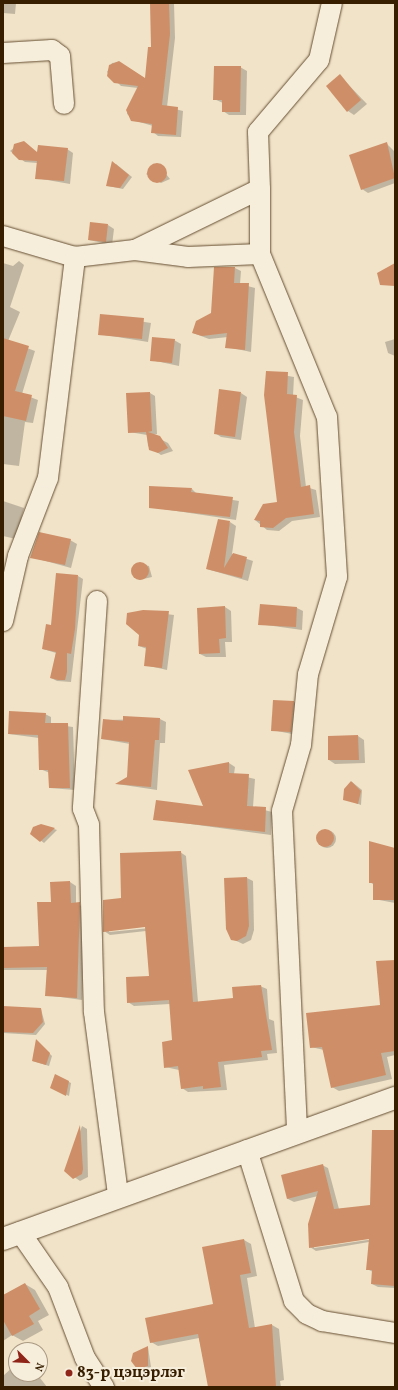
<!DOCTYPE html>
<meta charset="utf-8">
<style>
body{margin:0}
#map{position:relative;width:398px;height:1390px;overflow:hidden;background:#f1e3c8;font-family:Vollkorn,serif}
div>[style]{position:absolute}
.shadow>*{inset:0;background:#0003}
.round{border-radius:50%}
.building>*{inset:0;background:#ce8f68}
.roads{filter:drop-shadow(0 0 1px #664f32) drop-shadow(0 0 1px #664f32)}
.minor>*{height:20px;margin:-10px;padding:0 10px;transform-origin:10px;border-radius:10px;background:#f6eddb}
.secondary>*{height:22px;margin:-11px;padding:0 11px;transform-origin:11px;border-radius:11px;background:#f6eddb}
.dots>*{width:11px;height:11px;translate:-50% -50%;box-sizing:border-box;border:2px solid #f6eddb;border-radius:50%}
span{translate:-50% -50%;white-space:nowrap;text-align:center;line-height:1.15;-webkit-text-stroke:4px #f6eddb;paint-order:stroke}
.poi-label{font-size:16px;color:#371e00;font-weight:700}
.left{translate:0 -50%;text-align:left}
.frame{position:absolute;inset:0;border:4px solid #371e00;pointer-events:none}
.north{position:absolute;left:8px;top:1342px;width:40px;height:40px;box-sizing:border-box;background:#f6eddb;border:1px solid #aa9a83;border-radius:50%;rotate:114deg;font-size:11px;font-weight:700;line-height:16px;text-align:center;color:#371e00}
.north::after{content:'';display:block;margin:auto;width:14px;height:18px;background:#8f2418;clip-path:polygon(50% 0,100% 100%,50% 72%,0 100%)}
</style>
<div id="map">
<div class="shadow">
<div style="clip-path:polygon(3px 3px,16px 3px,15px 14px,3px 13px)"></div>
<div style="clip-path:polygon(151px 3px,174px 3px,175px 38px,167px 107px,183px 111px,181px 137px,158px 136px,153px 132px,153px 126px,136px 121px,127px 114px,128px 107px,138px 88px,121px 86px,107px 72px,112px 63px,119px 62px,146px 79px,152px 48px)"></div>
<div style="clip-path:polygon(240px 67px,247px 71px,246px 115px,229px 115px,223px 111px,223px 103px,214px 99px)"></div>
<div style="clip-path:polygon(340px 76px,367px 104px,354px 115px,348px 111px)"></div>
<div style="clip-path:polygon(20px 143px,38px 154px,67px 149px,73px 153px,70px 184px,36px 178px,37px 163px,25px 162px,10px 151px)"></div>
<div style="clip-path:polygon(387px 144px,395px 152px,395px 183px,368px 193px,362px 189px)"></div>
<div style="clip-path:polygon(116px 164px,132px 177px,123px 189px,108px 186px)"></div>
<div style="clip-path:polygon(158px 164px,170px 179px,161px 183px,146px 174px)"></div>
<div style="clip-path:polygon(108px 225px,114px 229px,112px 245px,89px 240px)"></div>
<div style="clip-path:polygon(19px 261px,24px 265px,10px 307px,20px 312px,8px 341px,35px 351px,22px 394px,38px 400px,33px 423px,25px 422px,19px 466px,3px 464px,3px 263px,13px 266px)"></div>
<div style="clip-path:polygon(235px 268px,241px 271px,240px 284px,255px 288px,251px 352px,227px 347px,228px 337px,209px 339px,193px 333px,212px 314px)"></div>
<div style="clip-path:polygon(101px 315px,151px 323px,148px 342px,99px 334px)"></div>
<div style="clip-path:polygon(395px 339px,395px 356px,388px 353px,385px 342px)"></div>
<div style="clip-path:polygon(174px 340px,181px 344px,179px 366px,151px 360px)"></div>
<div style="clip-path:polygon(266px 372px,294px 377px,293px 396px,303px 400px,300px 436px,306px 487px,316px 490px,320px 517px,292px 521px,279px 531px,267px 530px,255px 520px,278px 503px)"></div>
<div style="clip-path:polygon(150px 393px,155px 396px,157px 434px,152px 435px,168px 443px,173px 451px,161px 455px,148px 446px,147px 435px,129px 432px)"></div>
<div style="clip-path:polygon(241px 393px,247px 397px,241px 440px,221px 437px,215px 433px)"></div>
<div style="clip-path:polygon(192px 489px,197px 494px,239px 501px,236px 520px,150px 507px)"></div>
<div style="clip-path:polygon(3px 501px,24px 508px,16px 539px,3px 536px)"></div>
<div style="clip-path:polygon(230px 522px,236px 526px,232px 554px,253px 561px,248px 581px,207px 569px)"></div>
<div style="clip-path:polygon(70px 540px,77px 544px,71px 568px,31px 557px)"></div>
<div style="clip-path:polygon(136px 563px,149px 566px,152px 577px,139px 580px,132px 568px)"></div>
<div style="clip-path:polygon(78px 576px,83px 579px,71px 682px,57px 681px,51px 678px,56px 653px,43px 649px)"></div>
<div style="clip-path:polygon(225px 607px,231px 611px,232px 642px,225px 642px,226px 657px,206px 657px,200px 654px)"></div>
<div style="clip-path:polygon(297px 608px,303px 611px,302px 630px,259px 624px)"></div>
<div style="clip-path:polygon(143px 611px,174px 615px,167px 670px,145px 665px,147px 649px,139px 646px)"></div>
<div style="clip-path:polygon(294px 702px,300px 705px,297px 735px,272px 730px)"></div>
<div style="clip-path:polygon(45px 714px,51px 717px,51px 724px,73px 727px,75px 790px,50px 788px,50px 773px,40px 769px,39px 738px,9px 734px)"></div>
<div style="clip-path:polygon(160px 719px,166px 722px,165px 743px,160px 743px,157px 790px,117px 784px,128px 778px,130px 744px,102px 739px,104px 720px)"></div>
<div style="clip-path:polygon(358px 736px,364px 740px,365px 763px,335px 764px,329px 760px)"></div>
<div style="clip-path:polygon(229px 763px,235px 767px,234px 774px,255px 779px,253px 807px,272px 812px,271px 835px,154px 819px,204px 807px)"></div>
<div style="clip-path:polygon(352px 782px,362px 790px,361px 805px,345px 799px)"></div>
<div style="clip-path:polygon(38px 825px,54px 829px,57px 830px,44px 843px,32px 834px)"></div>
<div class="round" style="left:318px;top:830px;width:18px;height:18px"></div>
<div style="clip-path:polygon(370px 842px,395px 849px,395px 903px,374px 899px,374px 885px,370px 882px)"></div>
<div style="clip-path:polygon(evenodd,180px 852px,186px 856px,198px 1002px,234px 999px,260px 986px,267px 989px,269px 1019px,274px 1021px,277px 1053px,267px 1054px,268px 1060px,224px 1065px,227px 1090px,188px 1092px,182px 1088px,179px 1070px,165px 1067px,173px 1041px,170px 1004px,134px 1006px,128px 1002px,150px 977px,146px 931px,110px 935px,104px 931px,122px 899px,180px 852px,150px 926px,150px 928px,109px 932px,109px 930px,150px 926px)"></div>
<div style="clip-path:polygon(247px 878px,253px 881px,254px 930px,251px 940px,243px 944px,232px 939px)"></div>
<div style="clip-path:polygon(70px 882px,76px 886px,76px 904px,85px 907px,82px 1000px,46px 995px,47px 970px,3px 970px,3px 948px,40px 947px,52px 903px)"></div>
<div style="clip-path:polygon(395px 961px,395px 1055px,387px 1057px,392px 1079px,339px 1091px,332px 1087px,324px 1050px,311px 1047px,381px 1006px)"></div>
<div style="clip-path:polygon(3px 1007px,41px 1009px,45px 1024px,36px 1035px,3px 1033px)"></div>
<div style="clip-path:polygon(37px 1041px,52px 1056px,49px 1066px,33px 1061px)"></div>
<div style="clip-path:polygon(55px 1075px,71px 1083px,69px 1096px,51px 1087px)"></div>
<div style="clip-path:polygon(82px 1126px,87px 1129px,88px 1177px,80px 1181px,66px 1171px)"></div>
<div style="clip-path:polygon(evenodd,395px 1131px,395px 1288px,378px 1287px,372px 1284px,373px 1272px,367px 1269px,369px 1242px,316px 1251px,310px 1247px,318px 1196px,294px 1202px,288px 1199px,282px 1176px,322px 1165px,328px 1168px,339px 1209px,371px 1206px,395px 1131px,373px 1237px,374px 1239px,314px 1248px,314px 1246px,373px 1237px)"></div>
<div style="clip-path:polygon(244px 1240px,251px 1244px,257px 1276px,247px 1278px,255px 1328px,272px 1325px,279px 1329px,284px 1380px,280px 1381px,281px 1387px,209px 1387px,199px 1338px,158px 1346px,151px 1342px,214px 1305px,203px 1248px)"></div>
<div style="clip-path:polygon(25px 1284px,35px 1290px,49px 1315px,38px 1321px,43px 1330px,23px 1341px,12px 1335px,3px 1341px,3px 1296px)"></div>
<div style="clip-path:polygon(148px 1347px,151px 1367px,141px 1370px,134px 1354px)"></div>
<div style="clip-path:polygon(16px 1364px,16px 1374px,37px 1374px,47px 1387px,3px 1387px,3px 1376px)"></div>
</div>
<div class="building">
<div style="clip-path:polygon(150px 3px,169px 3px,170px 34px,162px 105px,178px 107px,176px 135px,151px 133px,152px 124px,131px 121px,126px 110px,138px 86px,114px 83px,107px 76px,109px 65px,119px 61px,145px 78px,148px 47px,151px 47px)"></div>
<div style="clip-path:polygon(214px 66px,241px 66px,240px 112px,222px 112px,222px 100px,213px 100px)"></div>
<div style="clip-path:polygon(340px 74px,361px 100px,347px 112px,326px 86px)"></div>
<div style="clip-path:polygon(24px 141px,37px 152px,38px 145px,68px 148px,64px 181px,35px 179px,37px 161px,19px 160px,12px 153px,14px 144px)"></div>
<div style="clip-path:polygon(387px 142px,395px 178px,361px 190px,349px 155px)"></div>
<div style="clip-path:polygon(112px 161px,129px 175px,120px 188px,106px 186px)"></div>
<div class="round" style="left:147px;top:163px;width:20px;height:20px"></div>
<div style="clip-path:polygon(90px 222px,108px 224px,106px 242px,88px 240px)"></div>
<div style="clip-path:polygon(395px 263px,395px 286px,380px 285px,377px 273px)"></div>
<div style="clip-path:polygon(214px 267px,235px 267px,234px 283px,249px 283px,245px 350px,225px 348px,227px 333px,202px 336px,192px 333px,196px 321px,211px 313px)"></div>
<div style="clip-path:polygon(100px 314px,144px 318px,142px 339px,98px 335px)"></div>
<div style="clip-path:polygon(152px 337px,175px 339px,172px 363px,150px 361px)"></div>
<div style="clip-path:polygon(3px 338px,29px 346px,15px 391px,32px 395px,26px 421px,3px 416px)"></div>
<div style="clip-path:polygon(266px 371px,288px 372px,287px 394px,297px 395px,294px 432px,301px 487px,310px 485px,314px 514px,286px 518px,273px 528px,260px 527px,260px 521px,254px 520px,263px 504px,277px 502px,264px 395px)"></div>
<div style="clip-path:polygon(219px 389px,241px 392px,235px 437px,214px 434px)"></div>
<div style="clip-path:polygon(150px 392px,152px 431px,148px 432px,160px 436px,168px 448px,158px 453px,149px 450px,146px 432px,128px 433px,126px 393px)"></div>
<div style="clip-path:polygon(149px 486px,192px 488px,191px 492px,233px 497px,230px 517px,149px 508px)"></div>
<div style="clip-path:polygon(218px 519px,230px 521px,224px 568px,233px 553px,247px 557px,242px 578px,206px 569px)"></div>
<div style="clip-path:polygon(39px 532px,71px 539px,65px 565px,30px 558px)"></div>
<div class="round" style="left:131px;top:562px;width:18px;height:18px"></div>
<div style="clip-path:polygon(56px 573px,78px 575px,75px 629px,71px 654px,67px 653px,67px 672px,65px 680px,58px 680px,50px 678px,56px 652px,42px 649px,46px 624px,51px 625px)"></div>
<div style="clip-path:polygon(260px 604px,297px 607px,296px 627px,258px 625px)"></div>
<div style="clip-path:polygon(225px 606px,226px 638px,219px 639px,220px 653px,199px 654px,197px 608px)"></div>
<div style="clip-path:polygon(143px 610px,169px 611px,162px 668px,144px 666px,146px 647px,138px 646px,139px 635px,126px 624px,127px 613px)"></div>
<div style="clip-path:polygon(273px 700px,294px 701px,291px 732px,271px 731px)"></div>
<div style="clip-path:polygon(9px 711px,46px 713px,45px 723px,68px 723px,70px 788px,49px 788px,48px 770px,39px 770px,38px 735px,8px 734px)"></div>
<div style="clip-path:polygon(123px 716px,160px 718px,159px 740px,155px 740px,151px 787px,115px 784px,127px 777px,129px 742px,101px 739px,103px 719px,123px 721px)"></div>
<div style="clip-path:polygon(358px 735px,359px 760px,328px 760px,328px 736px)"></div>
<div style="clip-path:polygon(229px 762px,229px 773px,249px 774px,247px 806px,266px 807px,265px 832px,153px 820px,156px 800px,203px 806px,188px 770px)"></div>
<div style="clip-path:polygon(351px 781px,361px 791px,358px 804px,343px 800px,344px 789px)"></div>
<div style="clip-path:polygon(41px 824px,55px 828px,40px 842px,30px 834px,33px 827px)"></div>
<div class="round" style="left:316px;top:829px;width:18px;height:18px"></div>
<div style="clip-path:polygon(369px 841px,395px 848px,394px 900px,373px 900px,373px 883px,369px 883px)"></div>
<div style="clip-path:polygon(181px 851px,193px 1002px,233px 998px,232px 987px,261px 985px,272px 1050px,261px 1051px,262px 1057px,218px 1062px,221px 1087px,203px 1089px,203px 1086px,181px 1089px,178px 1066px,164px 1068px,162px 1042px,172px 1040px,169px 1000px,127px 1003px,126px 977px,149px 976px,145px 927px,103px 932px,103px 900px,121px 898px,120px 853px)"></div>
<div style="clip-path:polygon(247px 877px,249px 926px,246px 936px,237px 941px,231px 940px,226px 929px,224px 878px)"></div>
<div style="clip-path:polygon(70px 881px,71px 903px,80px 902px,77px 998px,45px 996px,47px 967px,3px 968px,3px 947px,39px 946px,37px 902px,51px 902px,50px 882px)"></div>
<div style="clip-path:polygon(395px 960px,395px 1051px,381px 1053px,386px 1075px,331px 1088px,322px 1047px,310px 1048px,306px 1013px,380px 1005px,376px 961px)"></div>
<div style="clip-path:polygon(3px 1006px,41px 1008px,43px 1022px,33px 1033px,3px 1032px)"></div>
<div style="clip-path:polygon(36px 1039px,50px 1053px,46px 1065px,32px 1061px)"></div>
<div style="clip-path:polygon(55px 1074px,69px 1081px,66px 1096px,50px 1088px)"></div>
<div style="clip-path:polygon(80px 1125px,83px 1169px,82px 1174px,73px 1179px,64px 1171px)"></div>
<div style="clip-path:polygon(372px 1130px,395px 1130px,395px 1286px,371px 1284px,372px 1270px,366px 1270px,369px 1239px,309px 1248px,308px 1224px,318px 1191px,287px 1199px,281px 1175px,323px 1164px,334px 1209px,370px 1205px)"></div>
<div style="clip-path:polygon(244px 1239px,251px 1273px,240px 1275px,249px 1328px,272px 1324px,276px 1387px,208px 1387px,198px 1334px,150px 1343px,145px 1318px,213px 1304px,202px 1247px)"></div>
<div style="clip-path:polygon(25px 1283px,40px 1309px,29px 1316px,34px 1324px,12px 1336px,3px 1320px,3px 1295px)"></div>
<div style="clip-path:polygon(148px 1346px,148px 1366px,137px 1369px,131px 1361px,133px 1353px)"></div>
</div>
<div class="roads">
<div class="minor">
<div style="left:3px;top:53px;width:49px;rotate:-3.5deg"></div>
<div style="left:52px;top:50px;width:10px;rotate:37deg"></div>
<div style="left:60px;top:56px;width:48px;rotate:85.2deg"></div>
<div style="left:260px;top:189px;width:65px;rotate:90deg"></div>
<div style="left:260px;top:254px;width:176px;rotate:67.7deg"></div>
<div style="left:327px;top:417px;width:160px;rotate:86.4deg"></div>
<div style="left:337px;top:577px;width:101px;rotate:106.6deg"></div>
<div style="left:308px;top:674px;width:71px;rotate:95.6deg"></div>
<div style="left:301px;top:745px;width:69px;rotate:106.1deg"></div>
<div style="left:282px;top:811px;width:320px;rotate:87.3deg"></div>
<div style="left:3px;top:236px;width:75px;rotate:16.3deg"></div>
<div style="left:75px;top:257px;width:60px;rotate:-6.7deg"></div>
<div style="left:135px;top:250px;width:139px;rotate:-26deg"></div>
<div style="left:260px;top:189px;width:57px;rotate:-92deg"></div>
<div style="left:258px;top:132px;width:94px;rotate:-49.7deg"></div>
<div style="left:319px;top:60px;width:58px;rotate:-77.2deg"></div>
<div style="left:135px;top:250px;width:53px;rotate:7.5deg"></div>
<div style="left:188px;top:257px;width:72px;rotate:-2.4deg"></div>
<div style="left:97px;top:601px;width:208px;rotate:93.9deg"></div>
<div style="left:83px;top:809px;width:17px;rotate:69deg"></div>
<div style="left:89px;top:825px;width:187px;rotate:88.5deg"></div>
<div style="left:94px;top:1012px;width:185px;rotate:82.5deg"></div>
<div style="left:3px;top:621px;width:67px;rotate:-77deg"></div>
<div style="left:18px;top:556px;width:84px;rotate:-69deg"></div>
<div style="left:48px;top:478px;width:223px;rotate:-83deg"></div>
<div style="left:247px;top:1150px;width:158px;rotate:72.7deg"></div>
<div style="left:294px;top:1301px;width:18px;rotate:45deg"></div>
<div style="left:307px;top:1314px;width:17px;rotate:25deg"></div>
<div style="left:322px;top:1321px;width:74px;rotate:9.3deg"></div>
<div style="left:20px;top:1232px;width:67px;rotate:55.4deg"></div>
<div style="left:58px;top:1287px;width:76px;rotate:69.2deg"></div>
<div style="left:85px;top:1358px;width:35px;rotate:57deg"></div>
</div>
<div class="secondary">
<div style="left:3px;top:1239px;width:417px;rotate:-19.8deg"></div>
</div>
</div>
<div class="dots">
<div style="left:69px;top:1373px;background:#8f2418"></div>
</div>
<div class="poi-label">
<span class="left" style="left:77px;top:1373px">83-р цэцэрлэг</span>
</div>
<div class="frame"></div>
<div class="north">N</div>
</div>
